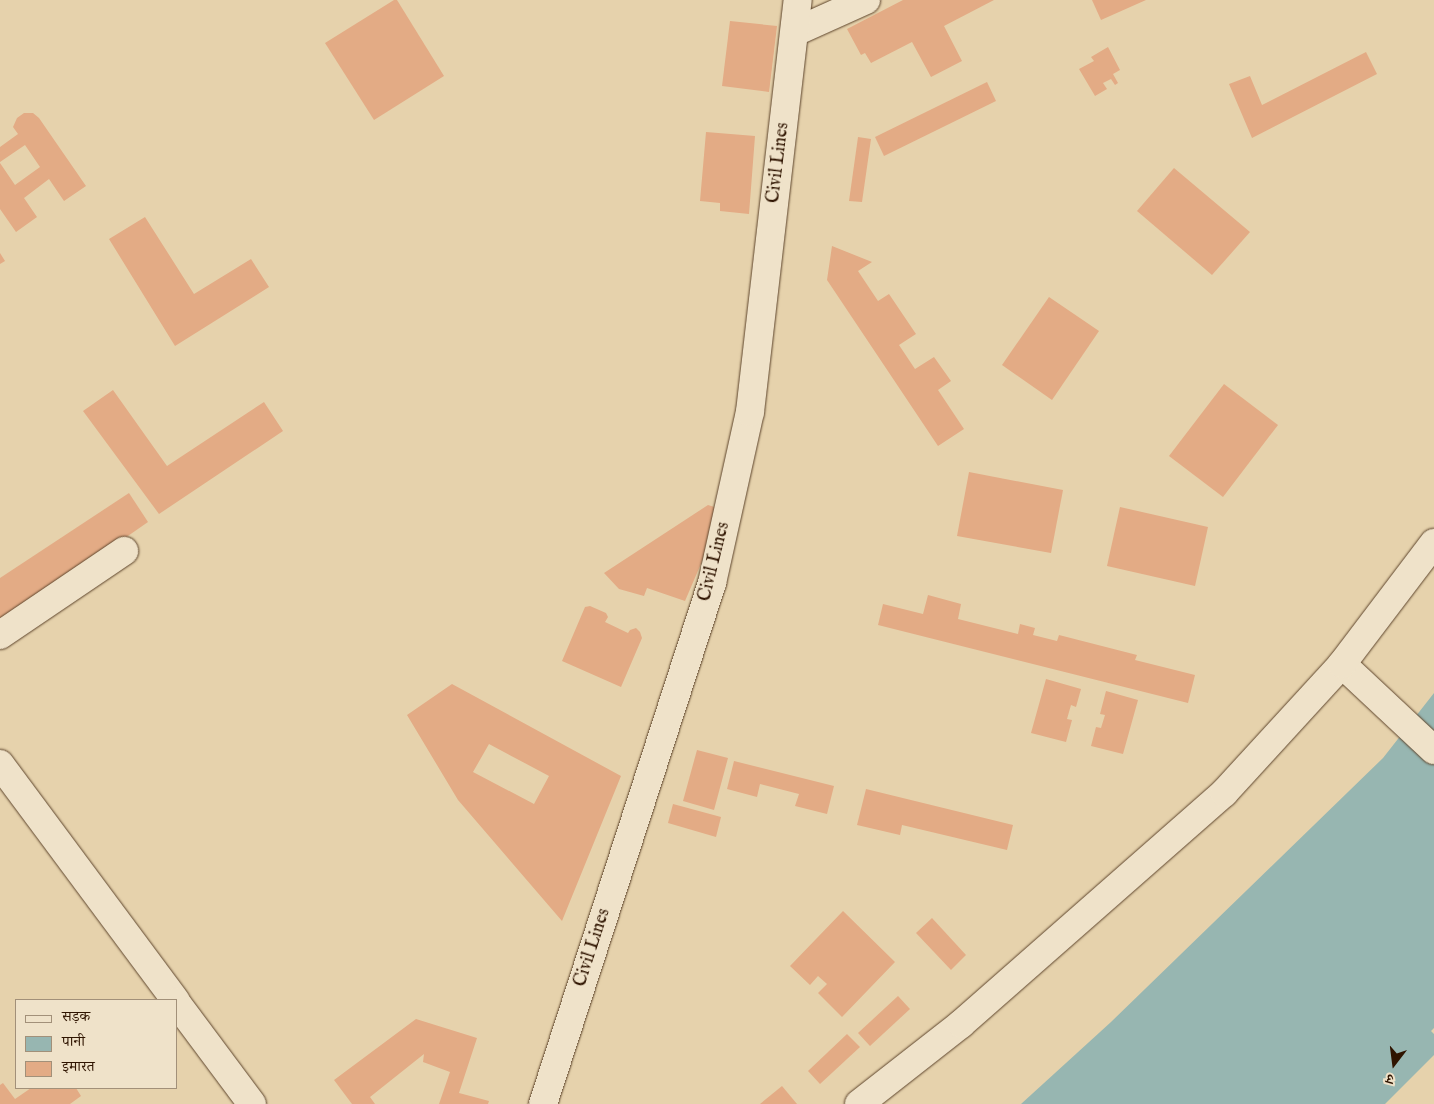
<!DOCTYPE html>
<meta charset="utf-8">
<style>
body{margin:0}
#map{position:relative;width:1434px;height:1104px;overflow:hidden;background:#e6d2ac;font-family:"IM FELL English","Noto Serif Devanagari",serif}
div>[style]{position:absolute}
.water>*{inset:0;background:#97b6b1}
.building>*{inset:0;background:#e3ab85}
.roads{filter:drop-shadow(0 0 1px #5d442b) drop-shadow(0 0 1px #5d442b)}
.minor>*{height:28px;margin:-14px;padding:0 14px;transform-origin:14px;border-radius:14px;background:#efe2c9}
span{translate:-50% -50%;white-space:nowrap;text-align:center;line-height:1.15;-webkit-text-stroke:4px #efe2c9;paint-order:stroke}
.street-label{font-size:18px;color:#2f1400}
.legend{position:absolute;left:15px;top:999px;width:162px;height:90px;box-sizing:border-box;background:#efe2c9;border:1px solid #a29079;margin:0;padding:6px 9px;list-style:none;font-size:15px;color:#2f1400}
.legend li{display:flex;align-items:center;gap:10px;height:25px}
.legend b{width:25px;border:1px solid #a29079}
.north{position:absolute;left:1369px;top:1039px;width:50px;height:50px;-webkit-text-stroke:4px #efe2c9;paint-order:stroke;rotate:195deg;font-size:14px;font-weight:700;line-height:20px;text-align:center;color:#2f1400}
.north::after{content:'';display:block;margin:auto;width:18px;height:22px;background:#2f1400;clip-path:polygon(50% 0,100% 100%,50% 72%,0 100%)}
</style>
<div id="map">
<div class="water">
<div style="clip-path:polygon(1434px 693px,1434px 1028px,1431px 1031px,1434px 1034px,1434px 1055px,1385px 1104px,1021px 1104px,1111px 1022px,1383px 758px)"></div>
</div>
<div class="building">
<div style="clip-path:polygon(394px 0,397px 0,444px 76px,374px 120px,325px 43px)"></div>
<div style="clip-path:polygon(903px 0,994px 0,944px 26px,962px 61px,931px 77px,912px 42px,871px 63px,865px 53px,861px 55px,847px 29px)"></div>
<div style="clip-path:polygon(1092px 0,1146px 0,1101px 20px)"></div>
<div style="clip-path:polygon(730px 21px,777px 26px,769px 92px,722px 86px)"></div>
<div style="clip-path:polygon(1108px 47px,1120px 70px,1113px 74px,1118px 83px,1115px 85px,1111px 79px,1103px 83px,1107px 89px,1095px 96px,1079px 69px,1094px 61px,1091px 57px)"></div>
<div style="clip-path:polygon(1366px 52px,1377px 74px,1252px 138px,1229px 84px,1250px 76px,1262px 105px)"></div>
<div style="clip-path:polygon(987px 82px,996px 101px,884px 156px,875px 137px)"></div>
<div style="clip-path:polygon(24px 113px,33px 113px,39px 118px,86px 186px,64px 201px,49px 179px,24px 198px,37px 217px,16px 232px,0 209px,0 163px,15px 185px,40px 167px,25px 145px,0 162px,0 147px,18px 134px,13px 127px,17px 118px)"></div>
<div style="clip-path:polygon(706px 132px,755px 136px,749px 214px,720px 211px,720px 203px,700px 201px)"></div>
<div style="clip-path:polygon(858px 137px,871px 139px,862px 202px,849px 201px)"></div>
<div style="clip-path:polygon(1174px 168px,1250px 232px,1212px 275px,1137px 211px)"></div>
<div style="clip-path:polygon(145px 217px,194px 294px,251px 259px,269px 287px,175px 346px,109px 239px)"></div>
<div style="clip-path:polygon(832px 246px,872px 262px,858px 271px,878px 301px,889px 294px,916px 334px,899px 345px,915px 369px,934px 357px,951px 381px,938px 390px,964px 429px,938px 446px,827px 280px)"></div>
<div style="clip-path:polygon(0 253px,5px 261px,0 264px)"></div>
<div style="clip-path:polygon(1049px 297px,1099px 331px,1052px 400px,1002px 365px)"></div>
<div style="clip-path:polygon(1224px 384px,1278px 425px,1223px 497px,1169px 456px)"></div>
<div style="clip-path:polygon(113px 390px,167px 466px,264px 402px,283px 431px,159px 514px,83px 411px)"></div>
<div style="clip-path:polygon(969px 472px,1063px 490px,1051px 553px,957px 536px)"></div>
<div style="clip-path:polygon(129px 493px,148px 522px,0 625px,0 578px)"></div>
<div style="clip-path:polygon(708px 505px,724px 510px,685px 601px,647px 588px,644px 596px,619px 589px,604px 573px)"></div>
<div style="clip-path:polygon(1120px 507px,1208px 527px,1195px 586px,1107px 566px)"></div>
<div style="clip-path:polygon(928px 595px,961px 604px,958px 619px,1018px 634px,1020px 624px,1035px 628px,1033px 635px,1057px 641px,1059px 635px,1137px 655px,1135px 660px,1195px 675px,1188px 703px,878px 625px,883px 604px,923px 614px)"></div>
<div style="clip-path:polygon(590px 606px,606px 613px,608px 617px,605px 622px,628px 633px,630px 630px,636px 628px,640px 632px,642px 638px,621px 687px,562px 661px,585px 607px)"></div>
<div style="clip-path:polygon(1046px 679px,1081px 689px,1076px 707px,1071px 705px,1067px 719px,1072px 720px,1066px 742px,1031px 733px)"></div>
<div style="clip-path:polygon(evenodd,452px 684px,621px 776px,562px 921px,458px 800px,407px 715px,452px 684px,489px 744px,549px 776px,534px 804px,473px 772px,489px 744px)"></div>
<div style="clip-path:polygon(1106px 691px,1138px 700px,1123px 754px,1091px 746px,1096px 727px,1101px 728px,1105px 715px,1100px 714px)"></div>
<div style="clip-path:polygon(697px 750px,728px 758px,714px 810px,683px 801px)"></div>
<div style="clip-path:polygon(734px 761px,834px 786px,827px 814px,795px 806px,799px 794px,760px 784px,757px 797px,727px 789px)"></div>
<div style="clip-path:polygon(866px 789px,1013px 825px,1007px 850px,902px 825px,900px 835px,857px 825px)"></div>
<div style="clip-path:polygon(673px 804px,721px 817px,716px 837px,668px 823px)"></div>
<div style="clip-path:polygon(843px 911px,895px 962px,842px 1017px,818px 993px,827px 984px,818px 976px,810px 985px,790px 966px)"></div>
<div style="clip-path:polygon(932px 918px,966px 955px,951px 970px,916px 933px)"></div>
<div style="clip-path:polygon(898px 996px,910px 1009px,870px 1046px,858px 1033px)"></div>
<div style="clip-path:polygon(416px 1019px,477px 1038px,459px 1093px,489px 1101px,488px 1104px,439px 1104px,450px 1072px,423px 1062px,424px 1054px,370px 1097px,375px 1104px,352px 1104px,334px 1080px)"></div>
<div style="clip-path:polygon(847px 1034px,860px 1047px,820px 1084px,808px 1071px)"></div>
<div style="clip-path:polygon(3px 1083px,15px 1099px,31px 1088px,76px 1088px,81px 1096px,70px 1104px,0 1104px,0 1085px)"></div>
<div style="clip-path:polygon(782px 1086px,797px 1104px,760px 1104px)"></div>
</div>
<div class="roads">
<div class="minor">
<div style="left:795px;top:32px;width:78px;rotate:-24.3deg"></div>
<div style="left:0;top:635px;width:150px;rotate:-34.1deg"></div>
<div style="left:1342px;top:664px;width:126px;rotate:43.1deg"></div>
<div style="left:0;top:764px;width:294px;rotate:53.4deg"></div>
<div style="left:176px;top:1002px;width:127px;rotate:53.3deg"></div>
<div style="left:543px;top:1104px;width:548px;rotate:-72.03deg"></div>
<div style="left:712px;top:583px;width:175px;rotate:-77.5deg"></div>
<div style="left:750px;top:412px;width:415px;rotate:-83.4deg"></div>
<div style="left:859px;top:1104px;width:130px;rotate:-38.1deg"></div>
<div style="left:961px;top:1024px;width:350px;rotate:-41.3deg"></div>
<div style="left:1224px;top:793px;width:175px;rotate:-47.5deg"></div>
<div style="left:1342px;top:664px;width:152px;rotate:-52.8deg"></div>
</div>
</div>
<div class="street-label">
<span style="left:779px;top:163px;rotate:-83deg">Civil Lines</span>
<span style="left:715px;top:562px;rotate:-76deg">Civil Lines</span>
<span style="left:593px;top:948px;rotate:-72deg">Civil Lines</span>
</div>
<ul class="legend">
<li><b style="height:6px;background:#efe2c9"></b>सड़क</li>
<li><b style="height:14px;background:#97b6b1"></b>पानी</li>
<li><b style="height:14px;background:#e3ab85"></b>इमारत</li>
</ul>
<div class="north">उ</div>
</div>
